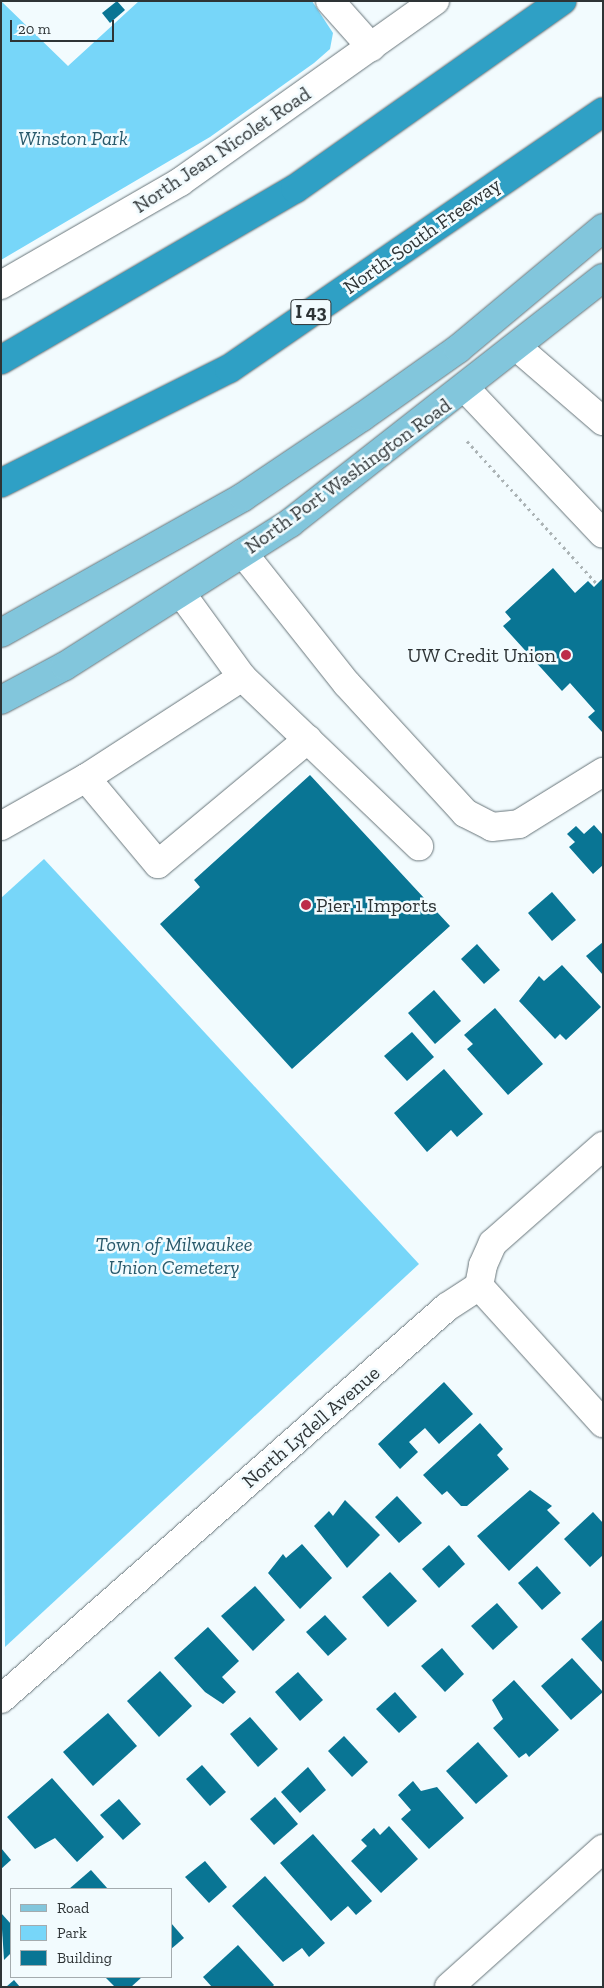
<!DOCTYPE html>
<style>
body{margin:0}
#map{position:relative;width:604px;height:1988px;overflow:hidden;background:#f2fbfe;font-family:"Zilla Slab",serif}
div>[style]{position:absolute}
.green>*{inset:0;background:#77d6f9}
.building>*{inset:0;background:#097594}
.path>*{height:3px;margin-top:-1.5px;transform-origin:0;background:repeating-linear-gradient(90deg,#abb3b5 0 2.5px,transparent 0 6.5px)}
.roads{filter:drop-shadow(0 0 1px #68757a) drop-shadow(0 0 1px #68757a)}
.minor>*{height:28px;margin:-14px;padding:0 14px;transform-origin:14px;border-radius:14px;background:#fff}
.major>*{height:28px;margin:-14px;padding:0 14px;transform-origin:14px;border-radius:14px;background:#82c6dc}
.highway>*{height:28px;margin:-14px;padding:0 14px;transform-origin:14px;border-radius:14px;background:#2fa0c5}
.dots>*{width:14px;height:14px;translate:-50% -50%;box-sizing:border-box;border:2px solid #f2fbfe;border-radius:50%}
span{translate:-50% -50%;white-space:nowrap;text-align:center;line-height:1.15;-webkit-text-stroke:5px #f2fbfe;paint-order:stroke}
.shield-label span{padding:1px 4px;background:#f2fbfe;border:1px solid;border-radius:4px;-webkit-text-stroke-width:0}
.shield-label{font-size:19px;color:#2e3436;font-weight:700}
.park-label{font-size:20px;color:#28596b;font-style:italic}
.street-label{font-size:20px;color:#2e3436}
.poi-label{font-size:20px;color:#2e3436}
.right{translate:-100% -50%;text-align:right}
.left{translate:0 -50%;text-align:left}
.frame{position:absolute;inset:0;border:2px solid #2e3436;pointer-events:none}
.legend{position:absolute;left:10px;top:1888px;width:162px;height:90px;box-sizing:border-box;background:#f2fbfe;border:1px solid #a4abae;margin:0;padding:6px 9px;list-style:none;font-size:15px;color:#2e3436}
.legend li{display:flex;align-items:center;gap:10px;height:25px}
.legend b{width:25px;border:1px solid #a4abae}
.scale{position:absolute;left:10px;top:20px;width:104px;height:22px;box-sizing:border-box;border:2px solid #2e3436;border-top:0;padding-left:6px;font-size:15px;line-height:18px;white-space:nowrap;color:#2e3436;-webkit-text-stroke:4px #f2fbfe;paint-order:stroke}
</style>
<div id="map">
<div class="green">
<div style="clip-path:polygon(1px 1px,68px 66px,139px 1px,312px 1px,333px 33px,330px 49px,314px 63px,210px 137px,1px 260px)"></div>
<div style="clip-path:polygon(44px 859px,419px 1264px,5px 1647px,1px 898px)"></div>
</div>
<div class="building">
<div style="clip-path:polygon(117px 1px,125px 10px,110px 23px,102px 13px)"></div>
<div style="clip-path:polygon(553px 568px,575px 593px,588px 581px,594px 587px,603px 578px,603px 733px,588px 717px,595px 711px,570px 683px,562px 691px,503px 626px,511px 619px,505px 612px)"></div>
<div style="clip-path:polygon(310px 775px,450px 926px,292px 1069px,160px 924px,200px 887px,194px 880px)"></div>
<div style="clip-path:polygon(594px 825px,603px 835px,603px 865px,593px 874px,569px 847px,575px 842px,567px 834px,576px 826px,584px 834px)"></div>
<div style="clip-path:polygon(552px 892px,576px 920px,552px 941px,528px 913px)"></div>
<div style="clip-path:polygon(603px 942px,603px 975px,586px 956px)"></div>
<div style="clip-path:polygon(477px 944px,500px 970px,484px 984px,461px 959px)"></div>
<div style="clip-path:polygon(562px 965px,601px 1007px,566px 1040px,560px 1034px,555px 1039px,519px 1001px,539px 976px,544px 981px)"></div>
<div style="clip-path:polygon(434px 990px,461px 1021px,435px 1044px,408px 1013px)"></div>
<div style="clip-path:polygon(495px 1008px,543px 1064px,508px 1095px,467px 1049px,473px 1044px,464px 1035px)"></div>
<div style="clip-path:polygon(412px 1032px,434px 1057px,407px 1081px,384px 1056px)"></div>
<div style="clip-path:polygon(444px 1069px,483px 1114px,457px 1137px,451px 1130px,427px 1152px,394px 1113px)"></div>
<div style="clip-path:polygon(444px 1382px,473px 1414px,439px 1444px,425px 1428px,409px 1442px,418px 1452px,400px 1469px,378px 1444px)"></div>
<div style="clip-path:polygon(480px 1423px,503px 1449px,497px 1455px,509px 1469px,467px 1506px,461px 1506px,447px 1491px,442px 1495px,423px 1475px)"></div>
<div style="clip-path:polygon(530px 1490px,552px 1506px,547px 1510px,560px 1523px,509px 1571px,477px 1536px)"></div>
<div style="clip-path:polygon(397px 1496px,422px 1523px,399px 1543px,375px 1517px)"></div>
<div style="clip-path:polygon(345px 1500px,380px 1535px,347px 1568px,314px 1526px,329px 1511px,333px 1516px)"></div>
<div style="clip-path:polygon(593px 1512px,603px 1523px,603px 1555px,590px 1567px,564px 1539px)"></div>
<div style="clip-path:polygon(302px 1544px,332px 1578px,300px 1609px,268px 1573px,283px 1554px,286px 1558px)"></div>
<div style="clip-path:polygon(449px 1545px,465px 1564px,439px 1588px,422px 1569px)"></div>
<div style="clip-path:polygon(537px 1566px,561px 1593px,542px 1610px,518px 1583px)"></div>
<div style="clip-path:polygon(390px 1572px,417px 1601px,388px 1627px,362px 1597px)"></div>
<div style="clip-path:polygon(255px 1586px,285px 1620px,253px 1651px,221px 1616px)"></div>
<div style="clip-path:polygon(497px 1603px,518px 1627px,493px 1650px,471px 1626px)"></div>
<div style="clip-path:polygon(325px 1615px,347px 1639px,328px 1656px,306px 1632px)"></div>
<div style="clip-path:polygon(603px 1619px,603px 1663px,581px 1639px)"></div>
<div style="clip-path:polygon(208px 1627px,239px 1661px,222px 1677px,236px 1692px,223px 1704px,205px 1692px,174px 1658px)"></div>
<div style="clip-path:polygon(442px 1648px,464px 1674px,445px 1692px,421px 1666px)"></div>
<div style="clip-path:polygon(572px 1658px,603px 1692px,571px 1720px,541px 1686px)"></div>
<div style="clip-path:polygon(160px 1671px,192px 1706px,159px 1737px,127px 1701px)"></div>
<div style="clip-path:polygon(298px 1672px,323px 1700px,300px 1721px,275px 1692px)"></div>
<div style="clip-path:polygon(514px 1680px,559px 1730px,529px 1757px,526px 1753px,519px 1758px,493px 1728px,503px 1719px,492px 1700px)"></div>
<div style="clip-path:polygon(395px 1692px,417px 1717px,399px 1733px,376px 1709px)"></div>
<div style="clip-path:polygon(108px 1713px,137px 1746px,93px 1786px,63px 1752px)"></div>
<div style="clip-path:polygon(250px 1717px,278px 1749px,258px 1767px,230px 1734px)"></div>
<div style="clip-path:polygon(344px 1736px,368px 1762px,352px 1777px,328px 1751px)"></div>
<div style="clip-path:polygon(478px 1742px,508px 1776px,476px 1804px,446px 1771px)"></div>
<div style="clip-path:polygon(202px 1765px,226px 1792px,210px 1806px,186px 1779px)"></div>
<div style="clip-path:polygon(308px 1767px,326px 1790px,300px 1813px,281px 1792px)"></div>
<div style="clip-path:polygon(52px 1778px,104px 1837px,77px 1862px,55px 1838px,35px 1849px,7px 1817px)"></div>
<div style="clip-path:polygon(413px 1781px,421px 1791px,437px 1787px,464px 1818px,429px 1849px,401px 1819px,411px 1810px,398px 1795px)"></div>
<div style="clip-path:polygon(275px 1797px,298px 1824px,274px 1845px,250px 1819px)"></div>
<div style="clip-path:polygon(119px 1799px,141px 1824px,123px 1840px,100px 1815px)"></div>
<div style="clip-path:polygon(389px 1826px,418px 1859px,381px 1893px,351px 1861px,367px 1846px,361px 1840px,374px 1828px,380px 1835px)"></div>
<div style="clip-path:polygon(313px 1834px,372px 1901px,356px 1915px,348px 1906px,331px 1921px,280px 1863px)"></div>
<div style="clip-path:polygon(1px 1848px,11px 1860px,1px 1869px)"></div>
<div style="clip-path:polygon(205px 1861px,227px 1887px,209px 1903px,185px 1877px)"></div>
<div style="clip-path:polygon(91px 1870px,108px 1889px,69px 1889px)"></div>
<div style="clip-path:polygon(265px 1876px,325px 1943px,309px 1957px,302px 1948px,283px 1962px,232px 1906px)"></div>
<div style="clip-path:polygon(1px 1913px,11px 1924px,11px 1953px,4px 1960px)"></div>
<div style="clip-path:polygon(171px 1923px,184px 1938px,171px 1949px)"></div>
<div style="clip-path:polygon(238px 1945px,274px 1985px,272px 1987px,212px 1987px,203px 1977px)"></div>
<div style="clip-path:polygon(105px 1977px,142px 1977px,131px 1987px,115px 1987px)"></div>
<div style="clip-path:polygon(14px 1980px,20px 1987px,6px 1987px)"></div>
</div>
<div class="path">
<div style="left:467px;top:441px;width:193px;rotate:47.7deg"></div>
</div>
<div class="roads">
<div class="minor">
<div style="left:330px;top:1px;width:62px;rotate:48.3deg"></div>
<div style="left:1px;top:285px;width:207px;rotate:-29.9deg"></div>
<div style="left:180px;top:182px;width:313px;rotate:-35.4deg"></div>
<div style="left:518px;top:348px;width:112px;rotate:40.7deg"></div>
<div style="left:466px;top:389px;width:199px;rotate:46.6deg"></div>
<div style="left:243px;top:553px;width:167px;rotate:51.6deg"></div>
<div style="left:347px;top:684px;width:175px;rotate:47.5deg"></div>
<div style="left:465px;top:813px;width:30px;rotate:27deg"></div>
<div style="left:492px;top:827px;width:27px;rotate:-6deg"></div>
<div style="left:519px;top:824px;width:99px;rotate:-31.8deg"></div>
<div style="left:181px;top:593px;width:104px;rotate:54deg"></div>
<div style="left:242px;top:677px;width:245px;rotate:43.7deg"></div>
<div style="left:86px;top:778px;width:112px;rotate:50.1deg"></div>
<div style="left:158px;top:864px;width:195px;rotate:-39.8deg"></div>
<div style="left:1px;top:826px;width:98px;rotate:-29.5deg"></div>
<div style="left:86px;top:778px;width:186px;rotate:-32.9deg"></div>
<div style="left:479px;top:1286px;width:185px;rotate:47.9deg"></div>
<div style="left:1px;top:1699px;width:594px;rotate:-41.31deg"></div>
<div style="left:447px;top:1307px;width:38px;rotate:-33deg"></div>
<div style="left:479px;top:1286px;width:21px;rotate:-79deg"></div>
<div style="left:483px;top:1265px;width:24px;rotate:-66deg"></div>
<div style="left:493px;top:1243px;width:147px;rotate:-41.4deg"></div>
<div style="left:449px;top:1987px;width:207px;rotate:-41.9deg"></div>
</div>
<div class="major">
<div style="left:1px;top:633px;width:278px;rotate:-29.3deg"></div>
<div style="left:243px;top:497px;width:143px;rotate:-33.9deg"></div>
<div style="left:362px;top:417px;width:118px;rotate:-35.3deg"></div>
<div style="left:458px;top:349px;width:189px;rotate:-39.8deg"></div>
<div style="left:1px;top:700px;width:72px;rotate:-28deg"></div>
<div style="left:65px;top:666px;width:267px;rotate:-32.4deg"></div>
<div style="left:290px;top:523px;width:397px;rotate:-38.1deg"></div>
</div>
<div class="highway">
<div style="left:1px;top:360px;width:340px;rotate:-30.2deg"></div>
<div style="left:295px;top:189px;width:327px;rotate:-35.2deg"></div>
<div style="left:1px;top:483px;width:255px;rotate:-26.6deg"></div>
<div style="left:229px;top:369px;width:454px;rotate:-34.5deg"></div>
</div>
</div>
<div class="dots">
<div style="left:566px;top:655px;background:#bc2c4a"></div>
<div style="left:306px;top:905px;background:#bc2c4a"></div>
</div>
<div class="shield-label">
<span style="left:311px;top:312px">I 43</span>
</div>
<div class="park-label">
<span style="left:73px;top:138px">Winston Park</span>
<span style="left:174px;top:1256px">Town of Milwaukee<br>Union Cemetery</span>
</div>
<div class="street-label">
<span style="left:222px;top:150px;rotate:-34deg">North Jean Nicolet Road</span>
<span style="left:422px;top:236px;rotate:-35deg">North-South Freeway</span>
<span style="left:348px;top:476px;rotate:-36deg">North Port Washington Road</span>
<span style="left:311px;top:1427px;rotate:-41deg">North Lydell Avenue</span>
</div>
<div class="poi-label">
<span class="right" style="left:556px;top:655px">UW Credit Union</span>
<span class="left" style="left:316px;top:905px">Pier 1 Imports</span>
</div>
<div class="frame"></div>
<ul class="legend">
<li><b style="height:6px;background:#82c6dc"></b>Road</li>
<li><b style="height:14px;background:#77d6f9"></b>Park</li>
<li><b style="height:14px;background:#097594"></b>Building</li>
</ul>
<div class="scale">20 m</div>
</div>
